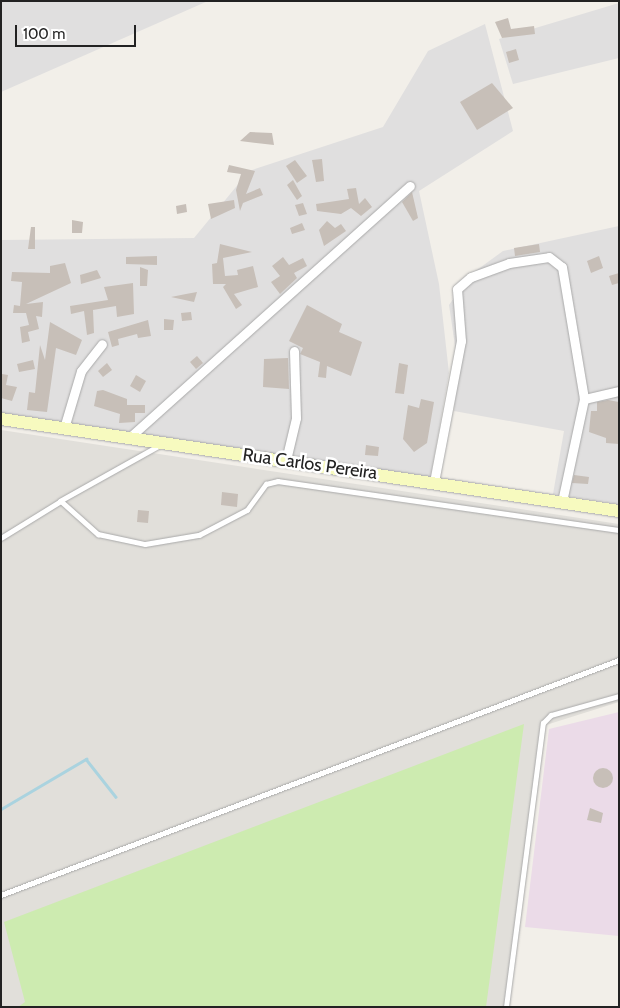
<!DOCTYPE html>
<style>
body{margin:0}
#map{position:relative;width:620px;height:1008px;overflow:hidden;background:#f2efe9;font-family:Cabin,sans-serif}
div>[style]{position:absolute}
.residential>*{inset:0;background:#e0dfdf}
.industrial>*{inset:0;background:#ebdbe8}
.airport>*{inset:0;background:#e1dfda}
.grass>*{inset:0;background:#cdebb0}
.stream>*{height:2.5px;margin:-1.25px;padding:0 1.25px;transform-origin:1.25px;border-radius:1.25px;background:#aad3df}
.building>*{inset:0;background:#c7bfb8}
.round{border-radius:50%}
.roads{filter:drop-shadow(0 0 1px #a9a9a9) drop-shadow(0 0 1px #a9a9a9)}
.service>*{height:4.5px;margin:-2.25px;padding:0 2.25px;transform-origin:2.25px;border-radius:2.25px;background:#fff}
.minor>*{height:9px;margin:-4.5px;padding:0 4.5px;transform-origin:4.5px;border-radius:4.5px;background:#fff}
.secondary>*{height:12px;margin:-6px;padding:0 6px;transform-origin:6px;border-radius:6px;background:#f7fabf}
span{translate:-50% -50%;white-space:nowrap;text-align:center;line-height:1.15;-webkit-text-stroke:5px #fff;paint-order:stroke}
.street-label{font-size:18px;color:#222}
.frame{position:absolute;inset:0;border:2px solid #222;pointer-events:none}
.scale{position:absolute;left:15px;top:25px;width:121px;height:22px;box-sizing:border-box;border:2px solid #222;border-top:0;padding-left:6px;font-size:15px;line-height:18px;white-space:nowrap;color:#222;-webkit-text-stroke:4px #fff;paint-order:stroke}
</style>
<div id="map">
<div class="residential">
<div style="clip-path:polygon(1px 1px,208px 1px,1px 92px)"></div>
<div style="clip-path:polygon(619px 3px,619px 58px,513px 84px,499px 39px)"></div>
<div style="clip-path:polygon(485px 24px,513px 131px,419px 191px,439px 284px,449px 373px,429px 486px,1px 421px,1px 240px,194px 238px,249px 171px,383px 127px,428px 51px)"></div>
<div style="clip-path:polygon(619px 226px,619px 504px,553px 494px,564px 431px,454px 411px,458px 366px,449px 305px,470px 275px,503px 251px)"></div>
</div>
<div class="industrial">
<div style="clip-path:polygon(619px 712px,619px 936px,525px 927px,549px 729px)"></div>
</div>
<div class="airport">
<div style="clip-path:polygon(1px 430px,619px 524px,619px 702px,546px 725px,509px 1007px,1px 1007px)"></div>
</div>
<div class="grass">
<div style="clip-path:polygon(524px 724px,486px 1007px,18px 1007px,25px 1002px,4px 922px)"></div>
</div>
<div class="stream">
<div style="left:1px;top:809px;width:99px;rotate:-30.5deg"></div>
<div style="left:86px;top:759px;width:48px;rotate:51.7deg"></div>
</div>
<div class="building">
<div style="clip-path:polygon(508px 18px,511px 29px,534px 26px,535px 34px,502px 38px,495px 22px)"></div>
<div style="clip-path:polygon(516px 49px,519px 60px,509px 63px,506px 52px)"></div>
<div style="clip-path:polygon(492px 83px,513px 108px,477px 130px,460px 102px)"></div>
<div style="clip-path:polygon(250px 132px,272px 133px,274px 145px,240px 141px)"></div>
<div style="clip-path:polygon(322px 159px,324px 181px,316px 182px,312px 160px)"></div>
<div style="clip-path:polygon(295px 160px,307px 176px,297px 183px,286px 166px)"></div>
<div style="clip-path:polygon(229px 165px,255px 171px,246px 194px,260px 188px,263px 195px,243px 203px,240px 211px,236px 190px,241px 174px,227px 172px)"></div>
<div style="clip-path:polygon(293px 180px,302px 196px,297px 200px,287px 185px)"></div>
<div style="clip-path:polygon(356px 188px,359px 204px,365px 198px,372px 207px,361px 216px,351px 208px,341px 214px,317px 211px,316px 204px,349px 199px,347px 189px)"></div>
<div style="clip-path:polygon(412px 192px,418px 218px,413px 221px,402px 202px)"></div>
<div style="clip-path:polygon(234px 200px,235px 208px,211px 219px,208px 204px)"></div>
<div style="clip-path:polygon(303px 203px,307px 214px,299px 216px,295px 205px)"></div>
<div style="clip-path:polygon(186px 204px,187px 212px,177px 214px,176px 206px)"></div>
<div style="clip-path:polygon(72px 220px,83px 222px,82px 233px,72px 233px)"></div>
<div style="clip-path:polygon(327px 221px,335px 228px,341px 224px,346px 231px,324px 246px,319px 230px)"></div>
<div style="clip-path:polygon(302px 223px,305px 230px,292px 234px,290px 228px)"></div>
<div style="clip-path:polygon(31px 227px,35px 227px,35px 249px,28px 249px)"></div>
<div style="clip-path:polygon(220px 244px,252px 252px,223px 258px,225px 276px,238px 275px,237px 270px,253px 266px,258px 287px,234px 294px,242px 305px,236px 309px,223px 287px,226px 284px,213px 284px,212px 264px,217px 263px)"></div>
<div style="clip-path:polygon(539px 244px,540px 252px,515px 256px,514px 248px)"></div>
<div style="clip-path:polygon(157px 256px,157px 265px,126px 264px,126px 257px)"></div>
<div style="clip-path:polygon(599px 256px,603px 268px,591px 273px,587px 261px)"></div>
<div style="clip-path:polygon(283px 257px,289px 265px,303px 258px,307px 266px,294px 273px,297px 278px,280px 294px,271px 282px,280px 276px,272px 266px)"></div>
<div style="clip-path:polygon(65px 263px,71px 283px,26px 304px,43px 302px,42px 317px,36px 316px,39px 329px,28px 332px,30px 341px,22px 343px,20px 327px,29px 325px,26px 313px,13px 313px,14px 305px,20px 306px,22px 282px,11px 281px,12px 272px,50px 273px,50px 266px)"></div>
<div style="clip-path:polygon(140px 267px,148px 270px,147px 286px,140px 286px)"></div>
<div style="clip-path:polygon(97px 270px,101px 278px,81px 284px,80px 275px)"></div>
<div style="clip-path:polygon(619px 273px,619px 283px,612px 285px,609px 276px)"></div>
<div style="clip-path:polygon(133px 283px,134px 314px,117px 317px,116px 306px,93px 310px,94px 333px,87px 335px,84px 311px,71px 314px,70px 306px,108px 300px,104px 287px)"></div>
<div style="clip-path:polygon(197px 292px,194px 302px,171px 297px,186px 294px)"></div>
<div style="clip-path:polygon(307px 305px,342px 324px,339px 332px,362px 342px,351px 376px,327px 366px,326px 378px,318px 377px,320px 362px,300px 354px,303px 348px,289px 341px)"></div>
<div style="clip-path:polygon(191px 312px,192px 320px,182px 321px,181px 313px)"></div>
<div style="clip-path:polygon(164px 319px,174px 320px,173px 330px,164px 330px)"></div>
<div style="clip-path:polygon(148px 320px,151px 336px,138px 338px,137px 334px,118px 339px,119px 345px,112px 347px,108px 332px)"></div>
<div style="clip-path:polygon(50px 322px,82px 340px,76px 355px,56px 348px,47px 412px,27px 410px,29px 392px,35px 393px,40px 345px,45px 360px)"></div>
<div style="clip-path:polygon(197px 356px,203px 363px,196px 369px,190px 362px)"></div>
<div style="clip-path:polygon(288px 358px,289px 389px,263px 387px,264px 359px)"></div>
<div style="clip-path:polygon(33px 360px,35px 369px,19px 372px,17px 364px)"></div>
<div style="clip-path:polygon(107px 363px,112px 370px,103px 377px,98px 371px)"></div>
<div style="clip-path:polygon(399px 363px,408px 365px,404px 394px,395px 393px)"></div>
<div style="clip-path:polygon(2px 374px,8px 375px,6px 385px,17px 387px,12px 401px,1px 398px)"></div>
<div style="clip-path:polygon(136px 375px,146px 381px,140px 392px,130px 386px)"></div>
<div style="clip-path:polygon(103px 390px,127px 399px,127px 405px,145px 405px,145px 413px,135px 413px,135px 422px,119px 423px,120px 414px,94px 406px,97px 391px)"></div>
<div style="clip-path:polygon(421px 399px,434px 402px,427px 443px,414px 452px,403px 439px,408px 405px,419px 408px)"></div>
<div style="clip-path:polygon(608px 400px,619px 402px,619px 444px,606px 443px,606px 438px,589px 432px,591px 411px,597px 411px,597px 402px)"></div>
<div style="clip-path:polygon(366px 445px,379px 447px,378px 456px,365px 455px)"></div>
<div style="clip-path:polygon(574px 475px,589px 477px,588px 484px,572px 483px)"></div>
<div style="clip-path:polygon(222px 492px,238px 494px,237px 507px,221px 505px)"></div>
<div style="clip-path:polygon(138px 510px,149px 511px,148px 523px,137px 522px)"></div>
<div class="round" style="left:593px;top:768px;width:20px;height:20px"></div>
<div style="clip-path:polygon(590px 808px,603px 813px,601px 823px,587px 820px)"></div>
</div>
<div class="roads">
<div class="service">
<div style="left:161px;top:445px;width:115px;rotate:150.8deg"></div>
<div style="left:61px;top:501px;width:50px;rotate:41.7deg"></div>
<div style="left:98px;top:534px;width:48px;rotate:12deg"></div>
<div style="left:145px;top:544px;width:55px;rotate:-9.5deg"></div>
<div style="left:199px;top:535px;width:54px;rotate:-27.5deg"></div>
<div style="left:247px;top:510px;width:32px;rotate:-54deg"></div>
<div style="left:266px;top:484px;width:12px;rotate:-14deg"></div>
<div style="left:278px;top:481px;width:345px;rotate:8.2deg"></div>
<div style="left:1px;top:538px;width:70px;rotate:-31.7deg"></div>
<div style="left:1px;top:895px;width:661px;rotate:-20.82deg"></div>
<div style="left:506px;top:1007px;width:286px;rotate:-82.6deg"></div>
<div style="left:543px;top:723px;width:11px;rotate:-45deg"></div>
<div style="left:551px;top:715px;width:71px;rotate:-15.6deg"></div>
</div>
<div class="minor">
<div style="left:584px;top:399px;width:36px;rotate:-13deg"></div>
<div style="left:64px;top:428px;width:59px;rotate:-73.4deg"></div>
<div style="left:81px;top:371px;width:34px;rotate:-52deg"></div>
<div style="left:130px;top:437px;width:376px;rotate:-41.9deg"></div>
<div style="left:286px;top:460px;width:43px;rotate:-76.6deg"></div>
<div style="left:296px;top:418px;width:67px;rotate:-91.7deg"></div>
<div style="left:434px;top:482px;width:144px;rotate:-79.2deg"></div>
<div style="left:461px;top:341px;width:52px;rotate:-94.4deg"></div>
<div style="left:457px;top:289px;width:18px;rotate:-41deg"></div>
<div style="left:471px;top:277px;width:40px;rotate:-20.2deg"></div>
<div style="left:509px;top:263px;width:40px;rotate:-8.5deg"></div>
<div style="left:549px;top:257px;width:16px;rotate:38deg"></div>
<div style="left:562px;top:267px;width:134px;rotate:80.5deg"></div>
<div style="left:584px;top:399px;width:105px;rotate:102.1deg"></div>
</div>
<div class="secondary">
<div style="left:1px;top:419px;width:625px;rotate:8.47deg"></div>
</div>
</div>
<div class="street-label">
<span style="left:310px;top:464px;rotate:8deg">Rua Carlos Pereira</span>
</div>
<div class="frame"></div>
<div class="scale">100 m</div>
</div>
